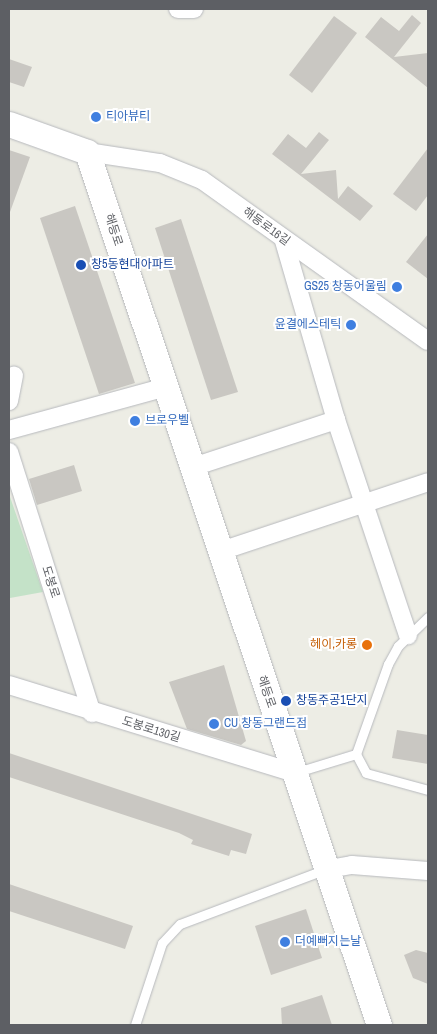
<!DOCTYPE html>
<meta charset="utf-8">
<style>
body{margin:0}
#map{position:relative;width:437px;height:1034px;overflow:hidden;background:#edede5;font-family:"Archivo Narrow","Noto Sans KR",sans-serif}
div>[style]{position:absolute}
.green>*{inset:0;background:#c4e2c8}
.building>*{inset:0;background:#c9c7c2}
.roads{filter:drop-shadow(0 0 1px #b7b9bd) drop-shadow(0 0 1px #b7b9bd)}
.service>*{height:9px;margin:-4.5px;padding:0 4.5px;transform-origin:4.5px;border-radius:4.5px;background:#fff}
.minor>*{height:18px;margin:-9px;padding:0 9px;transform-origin:9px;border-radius:9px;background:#fff}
.secondary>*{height:25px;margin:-12.5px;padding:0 12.5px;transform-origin:12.5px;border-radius:12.5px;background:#fff}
.dots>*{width:14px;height:14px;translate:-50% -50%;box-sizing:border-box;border:2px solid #fff;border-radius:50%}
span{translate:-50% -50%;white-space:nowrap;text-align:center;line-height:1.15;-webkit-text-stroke:4px #fff;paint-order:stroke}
.shop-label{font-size:12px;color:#366cbe}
.left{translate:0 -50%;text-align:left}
.right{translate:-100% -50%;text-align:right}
.street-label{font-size:12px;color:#5d5f64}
.transit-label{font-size:12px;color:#164399}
.food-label{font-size:12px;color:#c56008}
.frame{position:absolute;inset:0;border:10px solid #5d5f64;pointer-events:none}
</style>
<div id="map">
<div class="green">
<div style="clip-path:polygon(9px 494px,43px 592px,10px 598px,9px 598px)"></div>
</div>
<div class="building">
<div style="clip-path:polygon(412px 15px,421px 23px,394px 57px,428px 53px,428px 88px,365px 37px,381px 17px,399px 31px)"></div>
<div style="clip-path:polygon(334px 16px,357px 33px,312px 93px,289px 75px)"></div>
<div style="clip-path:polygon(9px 59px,32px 67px,24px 87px,9px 82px)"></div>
<div style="clip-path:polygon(319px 132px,329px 140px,301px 174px,336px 170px,338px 199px,348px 186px,373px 206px,360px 221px,272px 154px,288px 134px,306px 148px)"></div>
<div style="clip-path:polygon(428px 148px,428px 195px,416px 211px,393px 194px)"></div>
<div style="clip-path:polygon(9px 150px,30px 157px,10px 212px,9px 212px)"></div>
<div style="clip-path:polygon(75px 206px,135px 383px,99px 394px,40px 218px)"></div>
<div style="clip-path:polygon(181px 219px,238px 392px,211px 400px,155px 228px)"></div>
<div style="clip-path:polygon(428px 234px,428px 279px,406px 262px)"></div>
<div style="clip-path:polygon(74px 465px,82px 491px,37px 505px,29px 479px)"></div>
<div style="clip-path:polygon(224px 665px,246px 741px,241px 745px,187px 729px,169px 682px)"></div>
<div style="clip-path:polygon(397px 730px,428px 735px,428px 764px,392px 758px)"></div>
<div style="clip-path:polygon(9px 753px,252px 834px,246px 854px,231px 850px,229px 856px,191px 844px,193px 840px,179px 833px,9px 777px)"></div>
<div style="clip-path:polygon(9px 884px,133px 926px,125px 949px,9px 911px)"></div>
<div style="clip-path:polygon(306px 909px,322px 958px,271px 975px,255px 926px)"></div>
<div style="clip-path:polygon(416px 950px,428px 953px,428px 984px,413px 978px,404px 955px)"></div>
<div style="clip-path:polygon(322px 995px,332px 1025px,282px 1025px,281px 1008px)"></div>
</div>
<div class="roads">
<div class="service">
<div style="left:428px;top:617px;width:42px;rotate:136deg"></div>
<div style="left:398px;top:646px;width:21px;rotate:119deg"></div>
<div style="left:388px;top:664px;width:96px;rotate:109.6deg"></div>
<div style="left:356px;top:754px;width:21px;rotate:62deg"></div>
<div style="left:366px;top:773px;width:64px;rotate:15.3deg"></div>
<div style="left:297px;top:772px;width:62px;rotate:-17deg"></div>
<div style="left:135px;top:1025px;width:86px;rotate:-71.8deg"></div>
<div style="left:162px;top:943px;width:26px;rotate:-47deg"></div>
<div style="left:180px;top:924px;width:154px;rotate:-20.6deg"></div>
</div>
<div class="minor">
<div style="left:178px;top:9px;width:16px"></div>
<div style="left:87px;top:152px;width:74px;rotate:8.6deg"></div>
<div style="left:160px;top:163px;width:45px;rotate:22deg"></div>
<div style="left:202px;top:180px;width:277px;rotate:35.5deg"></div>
<div style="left:284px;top:241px;width:186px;rotate:73.8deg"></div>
<div style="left:336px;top:420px;width:227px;rotate:71.5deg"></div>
<div style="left:9px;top:401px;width:26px;rotate:-79deg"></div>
<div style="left:9px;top:430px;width:160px;rotate:-15.3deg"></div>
<div style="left:9px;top:452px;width:274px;rotate:72.4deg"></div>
<div style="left:190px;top:468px;width:154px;rotate:-18.2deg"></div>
<div style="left:218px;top:552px;width:221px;rotate:-18.4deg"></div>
<div style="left:9px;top:685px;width:299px;rotate:17.1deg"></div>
<div style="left:329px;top:869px;width:23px;rotate:-10deg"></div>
<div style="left:352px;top:865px;width:76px;rotate:4.5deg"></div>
</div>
<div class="secondary">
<div style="left:9px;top:124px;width:83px;rotate:19.7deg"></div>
<div style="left:87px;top:152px;width:921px;rotate:71.51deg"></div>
</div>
</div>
<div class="dots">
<div style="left:96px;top:117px;background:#3f7fe0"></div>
<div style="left:81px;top:265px;background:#1a4fb4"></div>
<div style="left:397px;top:287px;background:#3f7fe0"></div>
<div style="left:351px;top:325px;background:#3f7fe0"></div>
<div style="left:135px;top:421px;background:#3f7fe0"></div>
<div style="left:367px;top:645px;background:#e8710a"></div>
<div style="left:286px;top:701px;background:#1a4fb4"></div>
<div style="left:214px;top:724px;background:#3f7fe0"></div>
<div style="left:285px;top:942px;background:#3f7fe0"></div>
</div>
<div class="shop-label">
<span class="left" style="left:106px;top:117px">티아뷰티</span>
<span class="right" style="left:387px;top:287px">GS25 창동어울림</span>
<span class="right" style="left:341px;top:325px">윤결에스테틱</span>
<span class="left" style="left:145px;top:421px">브로우벨</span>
<span class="left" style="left:224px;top:724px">CU 창동그랜드점</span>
<span class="left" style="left:295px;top:942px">더예뻐지는날</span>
</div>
<div class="street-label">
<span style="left:266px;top:227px;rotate:36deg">해등로16길</span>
<span style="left:113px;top:230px;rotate:72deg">해등로</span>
<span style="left:50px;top:582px;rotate:72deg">도봉로</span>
<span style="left:266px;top:692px;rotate:71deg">해등로</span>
<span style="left:151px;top:730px;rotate:17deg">도봉로130길</span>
</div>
<div class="transit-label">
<span class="left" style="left:91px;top:265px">창5동현대아파트</span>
<span class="left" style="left:296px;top:701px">창동주공1단지</span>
</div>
<div class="food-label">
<span class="right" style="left:357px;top:645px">헤이,카롱</span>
</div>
<div class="frame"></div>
</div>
